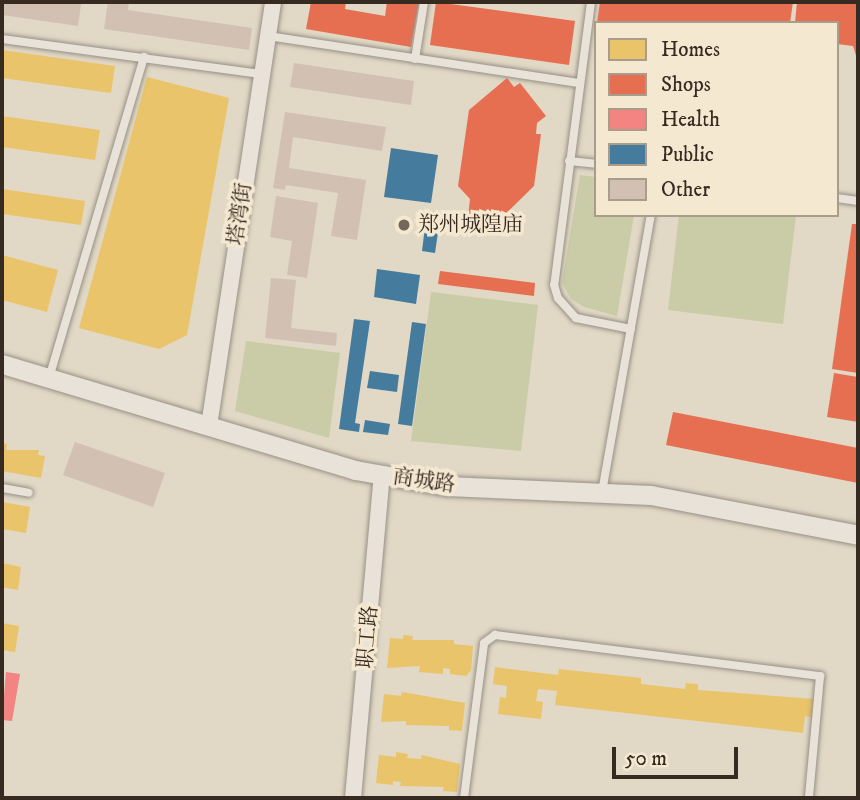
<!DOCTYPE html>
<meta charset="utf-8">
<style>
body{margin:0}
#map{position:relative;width:860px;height:800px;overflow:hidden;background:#e1d8c5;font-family:"IM FELL DW Pica","Noto Serif SC",serif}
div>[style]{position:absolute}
.green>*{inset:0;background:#cacba7}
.homes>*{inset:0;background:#e9c46a}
.shops>*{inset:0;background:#e76f51}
.health>*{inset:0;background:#f28482}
.public>*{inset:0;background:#457b9d}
.building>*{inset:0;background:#d2c1b3}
.roads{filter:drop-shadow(0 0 2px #979085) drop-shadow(0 0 2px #979085)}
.service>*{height:8px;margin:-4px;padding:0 4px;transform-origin:4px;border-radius:4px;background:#e8e2d9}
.minor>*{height:16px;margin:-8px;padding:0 8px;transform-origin:8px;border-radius:8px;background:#e8e2d9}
.tertiary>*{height:19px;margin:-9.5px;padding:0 9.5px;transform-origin:9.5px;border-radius:9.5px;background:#e8e2d9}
.dots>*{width:19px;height:19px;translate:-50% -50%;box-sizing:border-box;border:4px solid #f4e8d1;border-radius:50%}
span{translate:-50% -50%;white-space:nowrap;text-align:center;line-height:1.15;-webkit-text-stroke:7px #f4e8d1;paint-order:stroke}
.street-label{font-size:21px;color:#372b21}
.poi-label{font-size:21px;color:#372b21}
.left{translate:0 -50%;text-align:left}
.frame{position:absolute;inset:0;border:4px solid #372b21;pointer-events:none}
.legend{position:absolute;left:594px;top:21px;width:245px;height:196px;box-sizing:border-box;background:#f4e8d1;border:2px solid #a89c8b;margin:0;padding:9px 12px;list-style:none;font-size:21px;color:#372b21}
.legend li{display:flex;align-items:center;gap:14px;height:35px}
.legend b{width:35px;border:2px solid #a89c8b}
.scale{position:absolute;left:612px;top:747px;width:126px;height:32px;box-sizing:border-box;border:4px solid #372b21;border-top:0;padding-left:9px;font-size:21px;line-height:24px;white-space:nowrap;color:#372b21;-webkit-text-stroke:5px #f4e8d1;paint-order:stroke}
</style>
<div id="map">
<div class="green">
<div style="clip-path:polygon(580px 175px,596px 177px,596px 215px,634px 215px,617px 316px,584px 307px,571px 299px,562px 283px)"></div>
<div style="clip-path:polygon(679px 215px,796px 215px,783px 324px,668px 310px)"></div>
<div style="clip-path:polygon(431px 292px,538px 305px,521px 451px,411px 441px)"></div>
<div style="clip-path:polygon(246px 341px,340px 353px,329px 438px,235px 411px)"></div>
</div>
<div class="homes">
<div style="clip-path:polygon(2px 50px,115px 66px,111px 93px,2px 78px)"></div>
<div style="clip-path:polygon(147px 77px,229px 98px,187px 335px,159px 349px,79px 328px)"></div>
<div style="clip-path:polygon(2px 116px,100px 130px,95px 160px,2px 147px)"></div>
<div style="clip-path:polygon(2px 189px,85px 201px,81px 225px,2px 214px)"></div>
<div style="clip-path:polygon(2px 255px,58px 270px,47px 312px,2px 300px)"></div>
<div style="clip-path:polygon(2px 443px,7px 444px,6px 450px,39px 450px,38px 455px,45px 456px,41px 478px,2px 471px)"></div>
<div style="clip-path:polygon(2px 502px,30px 507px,26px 533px,2px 529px)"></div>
<div style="clip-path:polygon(2px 563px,21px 567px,18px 590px,2px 587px)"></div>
<div style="clip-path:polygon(2px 623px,19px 626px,15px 652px,2px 650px)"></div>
<div style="clip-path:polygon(403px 635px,413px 636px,412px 640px,454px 640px,454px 644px,473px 646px,471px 670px,466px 676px,450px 674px,450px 669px,443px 668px,443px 674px,419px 672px,420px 666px,387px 668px,390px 638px,403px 639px)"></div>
<div style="clip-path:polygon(495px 667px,558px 675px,559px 669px,641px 678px,641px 684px,685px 689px,686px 683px,698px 684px,698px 690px,815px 699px,813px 718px,805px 716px,803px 733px,555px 705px,557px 691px,538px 689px,536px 701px,543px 702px,541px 719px,498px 714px,500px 697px,506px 698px,507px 686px,493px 684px)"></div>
<div style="clip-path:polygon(402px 692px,465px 703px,462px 731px,449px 730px,449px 726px,406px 725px,406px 721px,381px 722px,384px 694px,401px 696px)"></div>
<div style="clip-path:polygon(396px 752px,408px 754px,407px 758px,421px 759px,422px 755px,460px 764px,457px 792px,443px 791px,444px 787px,400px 786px,401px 782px,393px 781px,393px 785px,376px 783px,379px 755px,396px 757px)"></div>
</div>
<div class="shops">
<div style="clip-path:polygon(311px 2px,346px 2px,345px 9px,385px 16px,387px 2px,419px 2px,411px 47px,306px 29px)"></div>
<div style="clip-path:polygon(436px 2px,575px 21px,569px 65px,430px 45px)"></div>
<div style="clip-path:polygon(600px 2px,793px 2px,790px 23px,597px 23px)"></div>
<div style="clip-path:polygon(797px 2px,858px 3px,858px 62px,853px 46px,837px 44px,837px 23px,795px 23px)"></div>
<div style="clip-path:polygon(507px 78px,514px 87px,520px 83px,546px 116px,537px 123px,536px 134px,541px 134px,534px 186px,490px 229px,467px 226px,470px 199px,458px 186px,469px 110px)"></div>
<div style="clip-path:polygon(852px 224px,858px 224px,858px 373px,832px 369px)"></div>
<div style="clip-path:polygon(440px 271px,535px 283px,534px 296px,438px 284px)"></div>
<div style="clip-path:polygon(834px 373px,858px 377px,858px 422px,827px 417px)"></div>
<div style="clip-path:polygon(673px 412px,858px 448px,858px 483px,666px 445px)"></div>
</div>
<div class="health">
<div style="clip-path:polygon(6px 672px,20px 674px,12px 721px,2px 720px)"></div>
</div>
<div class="public">
<div style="clip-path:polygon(391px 148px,438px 155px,431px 203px,384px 197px)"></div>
<div style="clip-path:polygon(427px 211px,441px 212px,435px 253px,422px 251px)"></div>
<div style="clip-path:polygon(377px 269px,420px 275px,416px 304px,374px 297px)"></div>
<div style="clip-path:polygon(354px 319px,370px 321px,355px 423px,360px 424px,359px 432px,339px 429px)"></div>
<div style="clip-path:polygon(412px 322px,426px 324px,412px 426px,398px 424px)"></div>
<div style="clip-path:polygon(370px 371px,399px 375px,397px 392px,367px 388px)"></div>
<div style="clip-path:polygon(365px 420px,390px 424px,388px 435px,363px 432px)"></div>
</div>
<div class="building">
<div style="clip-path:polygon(2px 2px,81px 4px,78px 26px,2px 15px)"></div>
<div style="clip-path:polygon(108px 2px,129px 2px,128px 10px,252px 28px,249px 50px,104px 29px)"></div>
<div style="clip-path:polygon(294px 63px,414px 81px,411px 105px,290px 87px)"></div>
<div style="clip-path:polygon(285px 112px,386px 127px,382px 151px,293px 137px,289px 168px,366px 180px,357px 240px,331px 236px,338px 193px,286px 185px,285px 190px,273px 188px)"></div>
<div style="clip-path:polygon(276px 196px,318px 203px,307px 278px,287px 275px,292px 241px,270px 237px)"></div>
<div style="clip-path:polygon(271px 278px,296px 280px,291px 328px,337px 333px,336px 346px,265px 338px)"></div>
<div style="clip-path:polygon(75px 442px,165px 473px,153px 507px,63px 475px)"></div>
</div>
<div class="roads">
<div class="service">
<div style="left:591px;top:2px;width:285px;rotate:97.4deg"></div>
<div style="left:554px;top:285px;width:14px;rotate:73deg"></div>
<div style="left:558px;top:298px;width:27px;rotate:48deg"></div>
<div style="left:576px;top:318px;width:56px;rotate:11.3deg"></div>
<div style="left:268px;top:36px;width:314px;rotate:8.6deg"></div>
<div style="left:2px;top:39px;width:261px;rotate:7.7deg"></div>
<div style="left:415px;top:59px;width:58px;rotate:-81deg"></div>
<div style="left:569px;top:161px;width:27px;rotate:6deg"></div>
<div style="left:837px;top:198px;width:21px;rotate:8deg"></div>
<div style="left:49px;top:378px;width:335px;rotate:-73.5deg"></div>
<div style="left:2px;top:488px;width:27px;rotate:10deg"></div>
<div style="left:602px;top:492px;width:281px;rotate:-80deg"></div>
<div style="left:464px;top:798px;width:156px;rotate:-82.6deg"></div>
<div style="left:484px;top:643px;width:14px;rotate:-36deg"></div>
<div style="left:495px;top:635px;width:328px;rotate:7.2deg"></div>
<div style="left:820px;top:676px;width:122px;rotate:95.2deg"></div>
</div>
<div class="minor">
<div style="left:209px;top:426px;width:429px;rotate:-81.4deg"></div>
<div style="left:353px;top:798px;width:324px;rotate:-84.9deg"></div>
</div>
<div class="tertiary">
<div style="left:2px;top:364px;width:369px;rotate:16.7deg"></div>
<div style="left:355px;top:470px;width:93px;rotate:9.9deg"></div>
<div style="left:447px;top:486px;width:204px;rotate:2.5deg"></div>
<div style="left:651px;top:495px;width:211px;rotate:10.9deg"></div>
</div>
</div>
<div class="dots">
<div style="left:404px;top:225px;background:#72685a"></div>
</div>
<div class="street-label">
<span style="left:240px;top:214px;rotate:-82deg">塔湾街</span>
<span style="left:424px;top:481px;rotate:8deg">商城路</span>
<span style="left:368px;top:637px;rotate:-85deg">职工路</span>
</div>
<div class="poi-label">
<span class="left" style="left:418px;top:225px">郑州城隍庙</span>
</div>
<div class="frame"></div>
<ul class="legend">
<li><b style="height:19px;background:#e9c46a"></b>Homes</li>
<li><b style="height:19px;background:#e76f51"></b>Shops</li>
<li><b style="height:19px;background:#f28482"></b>Health</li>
<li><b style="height:19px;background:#457b9d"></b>Public</li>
<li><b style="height:19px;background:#d2c1b3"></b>Other</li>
</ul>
<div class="scale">50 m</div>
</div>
